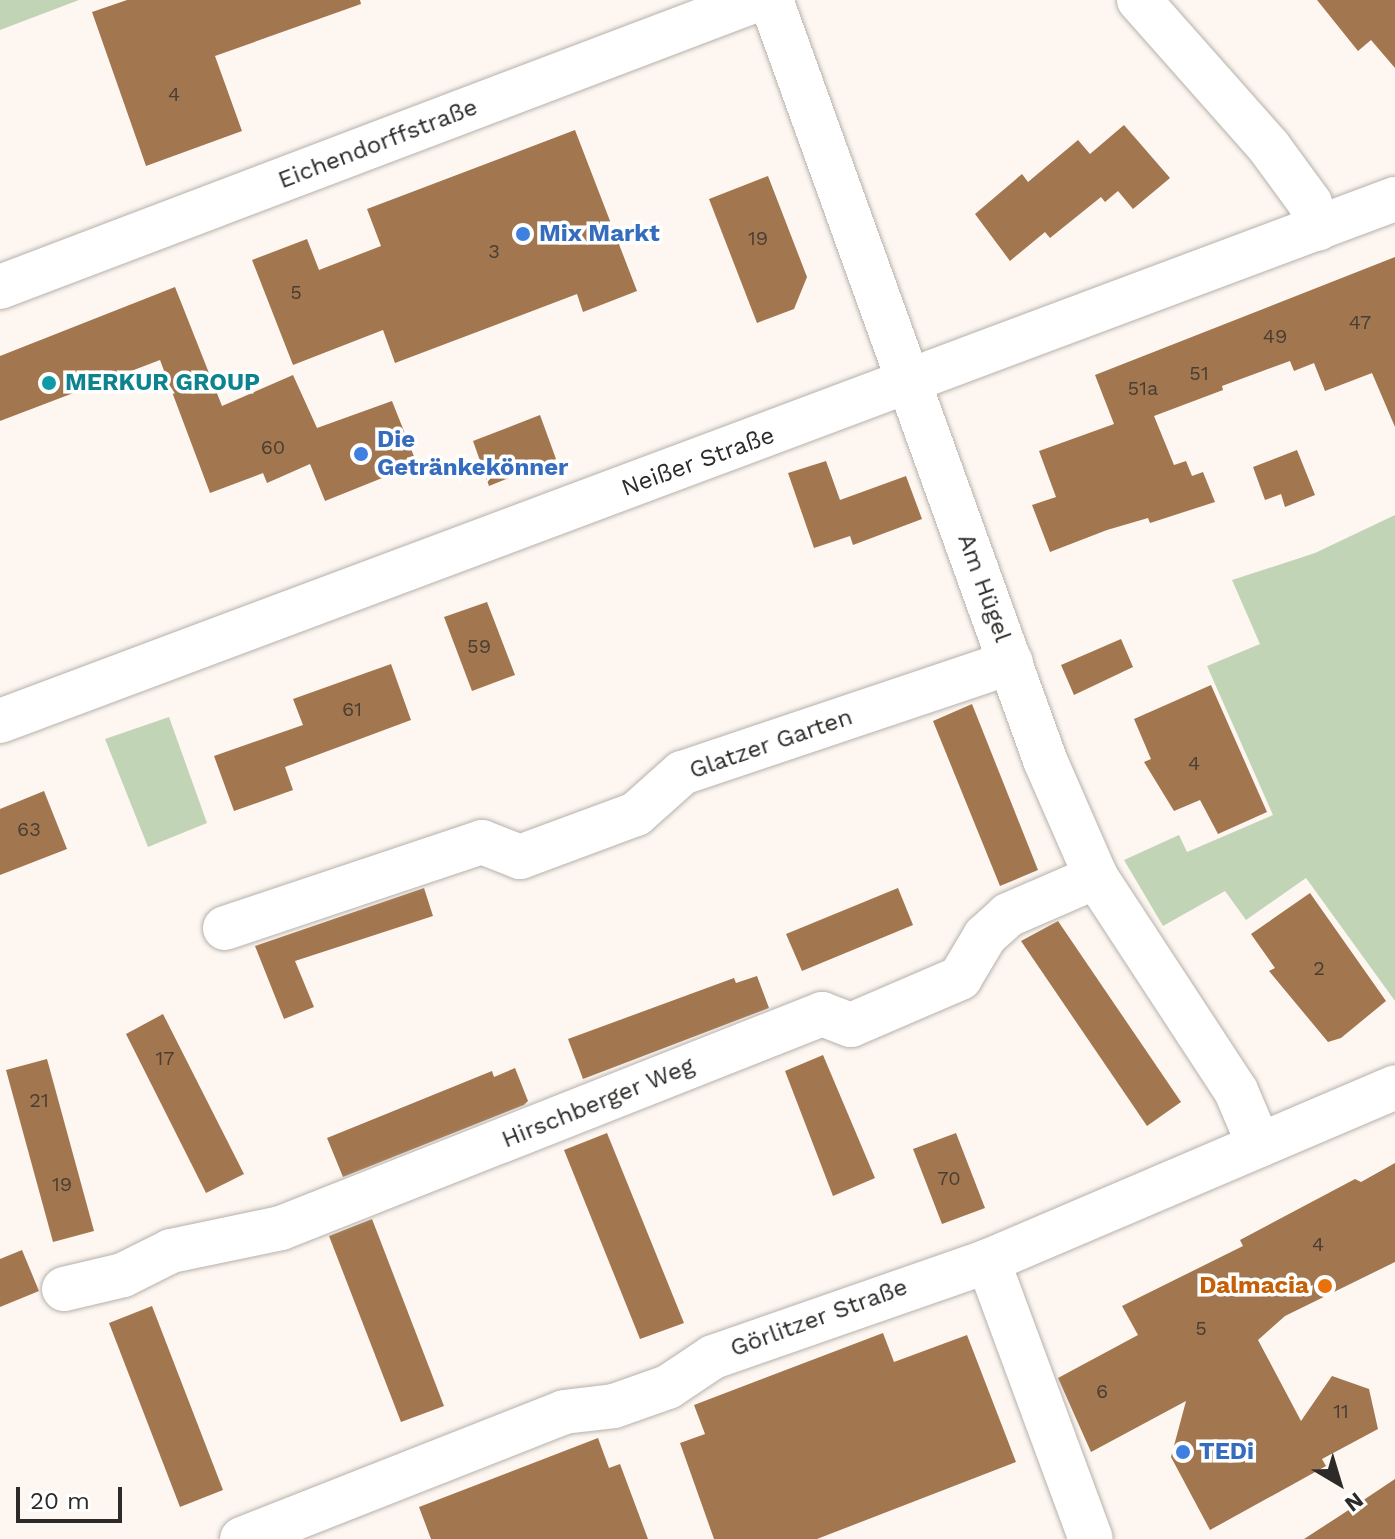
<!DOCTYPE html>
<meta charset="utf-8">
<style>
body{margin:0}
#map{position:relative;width:1395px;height:1539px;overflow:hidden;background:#fdf6f1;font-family:"Work Sans",sans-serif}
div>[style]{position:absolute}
.green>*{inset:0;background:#c2d4b6}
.building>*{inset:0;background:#a27750}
.roads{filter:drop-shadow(0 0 2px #b7b1ab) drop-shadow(0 0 2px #b7b1ab)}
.minor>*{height:44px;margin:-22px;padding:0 22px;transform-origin:22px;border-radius:22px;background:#fff}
.dots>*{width:22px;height:22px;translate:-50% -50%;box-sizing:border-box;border:4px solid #fff;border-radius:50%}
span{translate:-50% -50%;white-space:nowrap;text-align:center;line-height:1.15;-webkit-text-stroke:7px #fff;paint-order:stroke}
.number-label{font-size:20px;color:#4a3e33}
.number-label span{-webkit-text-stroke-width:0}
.street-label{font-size:24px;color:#2d2b29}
.shop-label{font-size:24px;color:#366cbe;font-weight:700}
.left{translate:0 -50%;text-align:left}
.culture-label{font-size:24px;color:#0d838f;font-weight:700}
.food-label{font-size:24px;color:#c56008;font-weight:700}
.right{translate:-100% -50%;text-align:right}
.north{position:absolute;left:1299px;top:1443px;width:80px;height:80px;-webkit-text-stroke:6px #fff;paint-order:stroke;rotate:142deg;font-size:22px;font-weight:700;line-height:32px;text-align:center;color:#2d2b29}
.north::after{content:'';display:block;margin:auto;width:28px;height:36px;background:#2d2b29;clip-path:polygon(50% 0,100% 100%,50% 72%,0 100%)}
.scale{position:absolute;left:16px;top:1487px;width:106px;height:36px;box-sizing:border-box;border:4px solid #2d2b29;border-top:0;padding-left:10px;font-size:24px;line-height:28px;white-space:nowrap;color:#2d2b29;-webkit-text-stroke:6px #fff;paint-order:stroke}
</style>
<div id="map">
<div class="green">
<div style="clip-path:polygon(0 0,79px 0,0 30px)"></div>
<div style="clip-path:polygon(1395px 515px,1395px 1001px,1306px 878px,1246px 920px,1225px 891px,1163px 926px,1124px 860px,1179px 835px,1187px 852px,1273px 815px,1207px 666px,1260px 644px,1232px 580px,1315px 553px)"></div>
<div style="clip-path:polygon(169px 717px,207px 823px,148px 847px,105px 739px)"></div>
</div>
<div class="building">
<div style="clip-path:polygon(127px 0,360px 0,361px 4px,215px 56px,242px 131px,146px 166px,92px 12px)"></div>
<div style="clip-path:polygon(1317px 0,1395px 0,1395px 68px,1371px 40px,1358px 51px)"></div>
<div style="clip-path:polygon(1124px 125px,1170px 178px,1133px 209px,1118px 191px,1105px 202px,1101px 197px,1050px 238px,1045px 232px,1010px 261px,975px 214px,1022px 174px,1028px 182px,1078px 140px,1090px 154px)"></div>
<div style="clip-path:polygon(575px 130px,637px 291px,583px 312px,577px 294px,395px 363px,383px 330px,293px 365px,252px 260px,307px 239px,319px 270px,381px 246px,367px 209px)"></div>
<div style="clip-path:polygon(768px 176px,807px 277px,794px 309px,757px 323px,709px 199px)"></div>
<div style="clip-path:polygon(1395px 257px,1395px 427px,1372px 373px,1325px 391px,1314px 363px,1294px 371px,1290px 361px,1222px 386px,1223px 390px,1154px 416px,1174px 465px,1186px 461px,1192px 476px,1203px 472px,1215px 502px,1150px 523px,1148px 518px,1107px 530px,1050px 552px,1032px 505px,1056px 497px,1039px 451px,1114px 424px,1095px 375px)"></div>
<div style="clip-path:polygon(175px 287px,222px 406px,293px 375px,317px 428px,392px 401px,417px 464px,325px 501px,310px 464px,267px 483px,263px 473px,210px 493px,160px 360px,0 421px,0 356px)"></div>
<div style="clip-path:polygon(540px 415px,556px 459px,489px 486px,473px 441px)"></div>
<div style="clip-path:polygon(1297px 450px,1315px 495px,1285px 507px,1281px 494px,1265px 500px,1253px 467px)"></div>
<div style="clip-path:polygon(826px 461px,840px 500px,906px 476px,922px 519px,853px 545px,850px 536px,814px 548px,788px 473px)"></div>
<div style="clip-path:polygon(487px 602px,515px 675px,472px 691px,444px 617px)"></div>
<div style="clip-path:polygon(1121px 639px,1133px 667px,1074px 695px,1061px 665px)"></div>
<div style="clip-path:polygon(391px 664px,411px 720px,285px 767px,293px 790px,234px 811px,214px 756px,303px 725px,293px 699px)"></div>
<div style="clip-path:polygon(1211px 685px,1267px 812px,1218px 834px,1200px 800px,1174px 811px,1144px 762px,1151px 759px,1134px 719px)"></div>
<div style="clip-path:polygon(972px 704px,1038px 870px,1000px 886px,933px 721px)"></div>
<div style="clip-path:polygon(44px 791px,67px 849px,0 875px,0 809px)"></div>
<div style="clip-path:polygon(424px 888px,433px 916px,295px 961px,314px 1007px,284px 1019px,255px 946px)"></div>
<div style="clip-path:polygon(898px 888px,913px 925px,802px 971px,786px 934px)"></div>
<div style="clip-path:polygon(1310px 893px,1386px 1001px,1341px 1038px,1328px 1042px,1269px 971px,1275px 968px,1251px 934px)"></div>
<div style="clip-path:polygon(1058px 921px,1181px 1102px,1147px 1126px,1021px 941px)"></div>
<div style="clip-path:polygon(757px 976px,769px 1008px,583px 1079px,568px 1039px,734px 978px,736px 983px)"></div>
<div style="clip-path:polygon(163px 1014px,244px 1174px,206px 1193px,126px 1034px)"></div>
<div style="clip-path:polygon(823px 1055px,875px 1178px,833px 1196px,785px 1071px)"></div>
<div style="clip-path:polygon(47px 1059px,94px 1231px,53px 1242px,6px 1070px)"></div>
<div style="clip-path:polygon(515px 1068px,528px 1101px,524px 1105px,343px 1177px,327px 1138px,492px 1071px,494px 1077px)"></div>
<div style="clip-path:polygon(607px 1133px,684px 1323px,640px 1339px,564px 1150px)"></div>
<div style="clip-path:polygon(956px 1133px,985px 1208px,942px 1224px,913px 1149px)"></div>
<div style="clip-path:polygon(1395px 1163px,1395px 1262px,1285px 1316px,1258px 1340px,1301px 1421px,1332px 1376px,1369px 1389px,1378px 1429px,1322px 1459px,1326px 1466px,1210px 1530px,1171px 1457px,1186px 1401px,1091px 1452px,1058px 1378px,1138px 1335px,1122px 1306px,1243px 1246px,1240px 1240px,1355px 1179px,1361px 1182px)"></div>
<div style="clip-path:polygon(372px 1219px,444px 1406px,401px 1422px,329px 1236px)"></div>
<div style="clip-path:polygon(22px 1250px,39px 1291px,0 1307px,0 1259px)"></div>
<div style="clip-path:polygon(152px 1306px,223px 1490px,180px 1507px,109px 1323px)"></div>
<div style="clip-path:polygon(883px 1333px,894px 1362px,967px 1335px,1016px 1462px,817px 1539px,714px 1539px,680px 1443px,705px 1434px,694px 1405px)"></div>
<div style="clip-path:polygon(598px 1438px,609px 1468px,620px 1464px,648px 1539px,431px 1539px,419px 1507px)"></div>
<div style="clip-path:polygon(1395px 1479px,1395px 1539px,1304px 1539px,1341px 1515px)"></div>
</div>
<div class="roads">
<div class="minor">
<div style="left:771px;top:0;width:808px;rotate:70.17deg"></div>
<div style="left:1045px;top:760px;width:128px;rotate:66.4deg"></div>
<div style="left:1096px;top:877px;width:256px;rotate:56.8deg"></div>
<div style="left:1236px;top:1091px;width:59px;rotate:66.9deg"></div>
<div style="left:1139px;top:0;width:196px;rotate:48.5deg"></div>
<div style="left:1269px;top:147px;width:69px;rotate:53.8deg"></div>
<div style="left:1310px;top:203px;width:27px;rotate:73deg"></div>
<div style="left:0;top:287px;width:809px;rotate:-20.79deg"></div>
<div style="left:0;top:721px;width:1489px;rotate:-20.52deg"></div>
<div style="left:225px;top:928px;width:271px;rotate:-18.5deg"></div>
<div style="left:482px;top:842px;width:41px;rotate:21.5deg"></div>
<div style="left:520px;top:857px;width:124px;rotate:-20.3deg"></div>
<div style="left:636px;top:814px;width:62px;rotate:-41.7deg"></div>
<div style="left:682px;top:773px;width:347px;rotate:-18.6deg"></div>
<div style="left:988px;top:1261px;width:296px;rotate:69.7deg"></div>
<div style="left:64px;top:1289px;width:61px;rotate:-13.3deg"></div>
<div style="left:123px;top:1275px;width:54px;rotate:-26.6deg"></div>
<div style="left:171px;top:1251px;width:112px;rotate:-11.8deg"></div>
<div style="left:281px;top:1228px;width:582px;rotate:-21.58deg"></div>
<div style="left:822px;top:1014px;width:31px;rotate:21deg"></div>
<div style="left:851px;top:1025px;width:119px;rotate:-23.3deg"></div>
<div style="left:960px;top:978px;width:49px;rotate:-59.2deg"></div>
<div style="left:985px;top:936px;width:31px;rotate:-42deg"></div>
<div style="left:1008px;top:915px;width:96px;rotate:-23.4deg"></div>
<div style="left:242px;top:1539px;width:346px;rotate:-21.5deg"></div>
<div style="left:564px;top:1412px;width:50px;rotate:-6.8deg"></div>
<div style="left:614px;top:1406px;width:57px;rotate:-19.4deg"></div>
<div style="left:668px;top:1387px;width:54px;rotate:-33.7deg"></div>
<div style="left:713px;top:1357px;width:291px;rotate:-19.2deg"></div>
<div style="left:988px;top:1261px;width:443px;rotate:-23.1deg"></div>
</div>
</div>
<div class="dots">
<div style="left:523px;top:234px;background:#3f7fe0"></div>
<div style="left:49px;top:383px;background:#0f9aa8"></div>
<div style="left:361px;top:454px;background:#3f7fe0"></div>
<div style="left:1325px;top:1286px;background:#e8710a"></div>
<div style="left:1183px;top:1452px;background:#3f7fe0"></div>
</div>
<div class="number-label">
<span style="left:174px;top:94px">4</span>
<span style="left:758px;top:238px">19</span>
<span style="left:494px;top:251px">3</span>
<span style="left:296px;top:292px">5</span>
<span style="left:1360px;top:322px">47</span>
<span style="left:1275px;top:336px">49</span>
<span style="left:1199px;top:373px">51</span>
<span style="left:1143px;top:388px">51a</span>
<span style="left:273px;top:447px">60</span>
<span style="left:479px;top:646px">59</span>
<span style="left:352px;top:709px">61</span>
<span style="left:1194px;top:763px">4</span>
<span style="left:29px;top:829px">63</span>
<span style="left:1319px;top:968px">2</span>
<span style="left:165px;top:1058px">17</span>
<span style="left:39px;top:1100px">21</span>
<span style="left:949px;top:1178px">70</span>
<span style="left:62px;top:1184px">19</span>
<span style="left:1318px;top:1244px">4</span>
<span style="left:1201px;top:1328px">5</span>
<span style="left:1102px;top:1391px">6</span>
<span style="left:1341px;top:1411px">11</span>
</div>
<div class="street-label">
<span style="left:378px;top:144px;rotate:-21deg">Eichendorffstraße</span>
<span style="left:698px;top:462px;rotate:-20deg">Neißer Straße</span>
<span style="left:984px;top:588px;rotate:70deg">Am Hügel</span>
<span style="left:771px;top:744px;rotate:-19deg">Glatzer Garten</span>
<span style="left:598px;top:1103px;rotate:-22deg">Hirschberger Weg</span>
<span style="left:819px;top:1318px;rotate:-20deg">Görlitzer Straße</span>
</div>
<div class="shop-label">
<span class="left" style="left:539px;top:234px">Mix Markt</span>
<span class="left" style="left:377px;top:454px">Die<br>Getränkekönner</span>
<span class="left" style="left:1199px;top:1452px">TEDi</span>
</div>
<div class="culture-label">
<span class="left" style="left:65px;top:383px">MERKUR GROUP</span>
</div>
<div class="food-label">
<span class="right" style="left:1309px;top:1286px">Dalmacia</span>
</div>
<div class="north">N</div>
<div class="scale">20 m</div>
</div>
